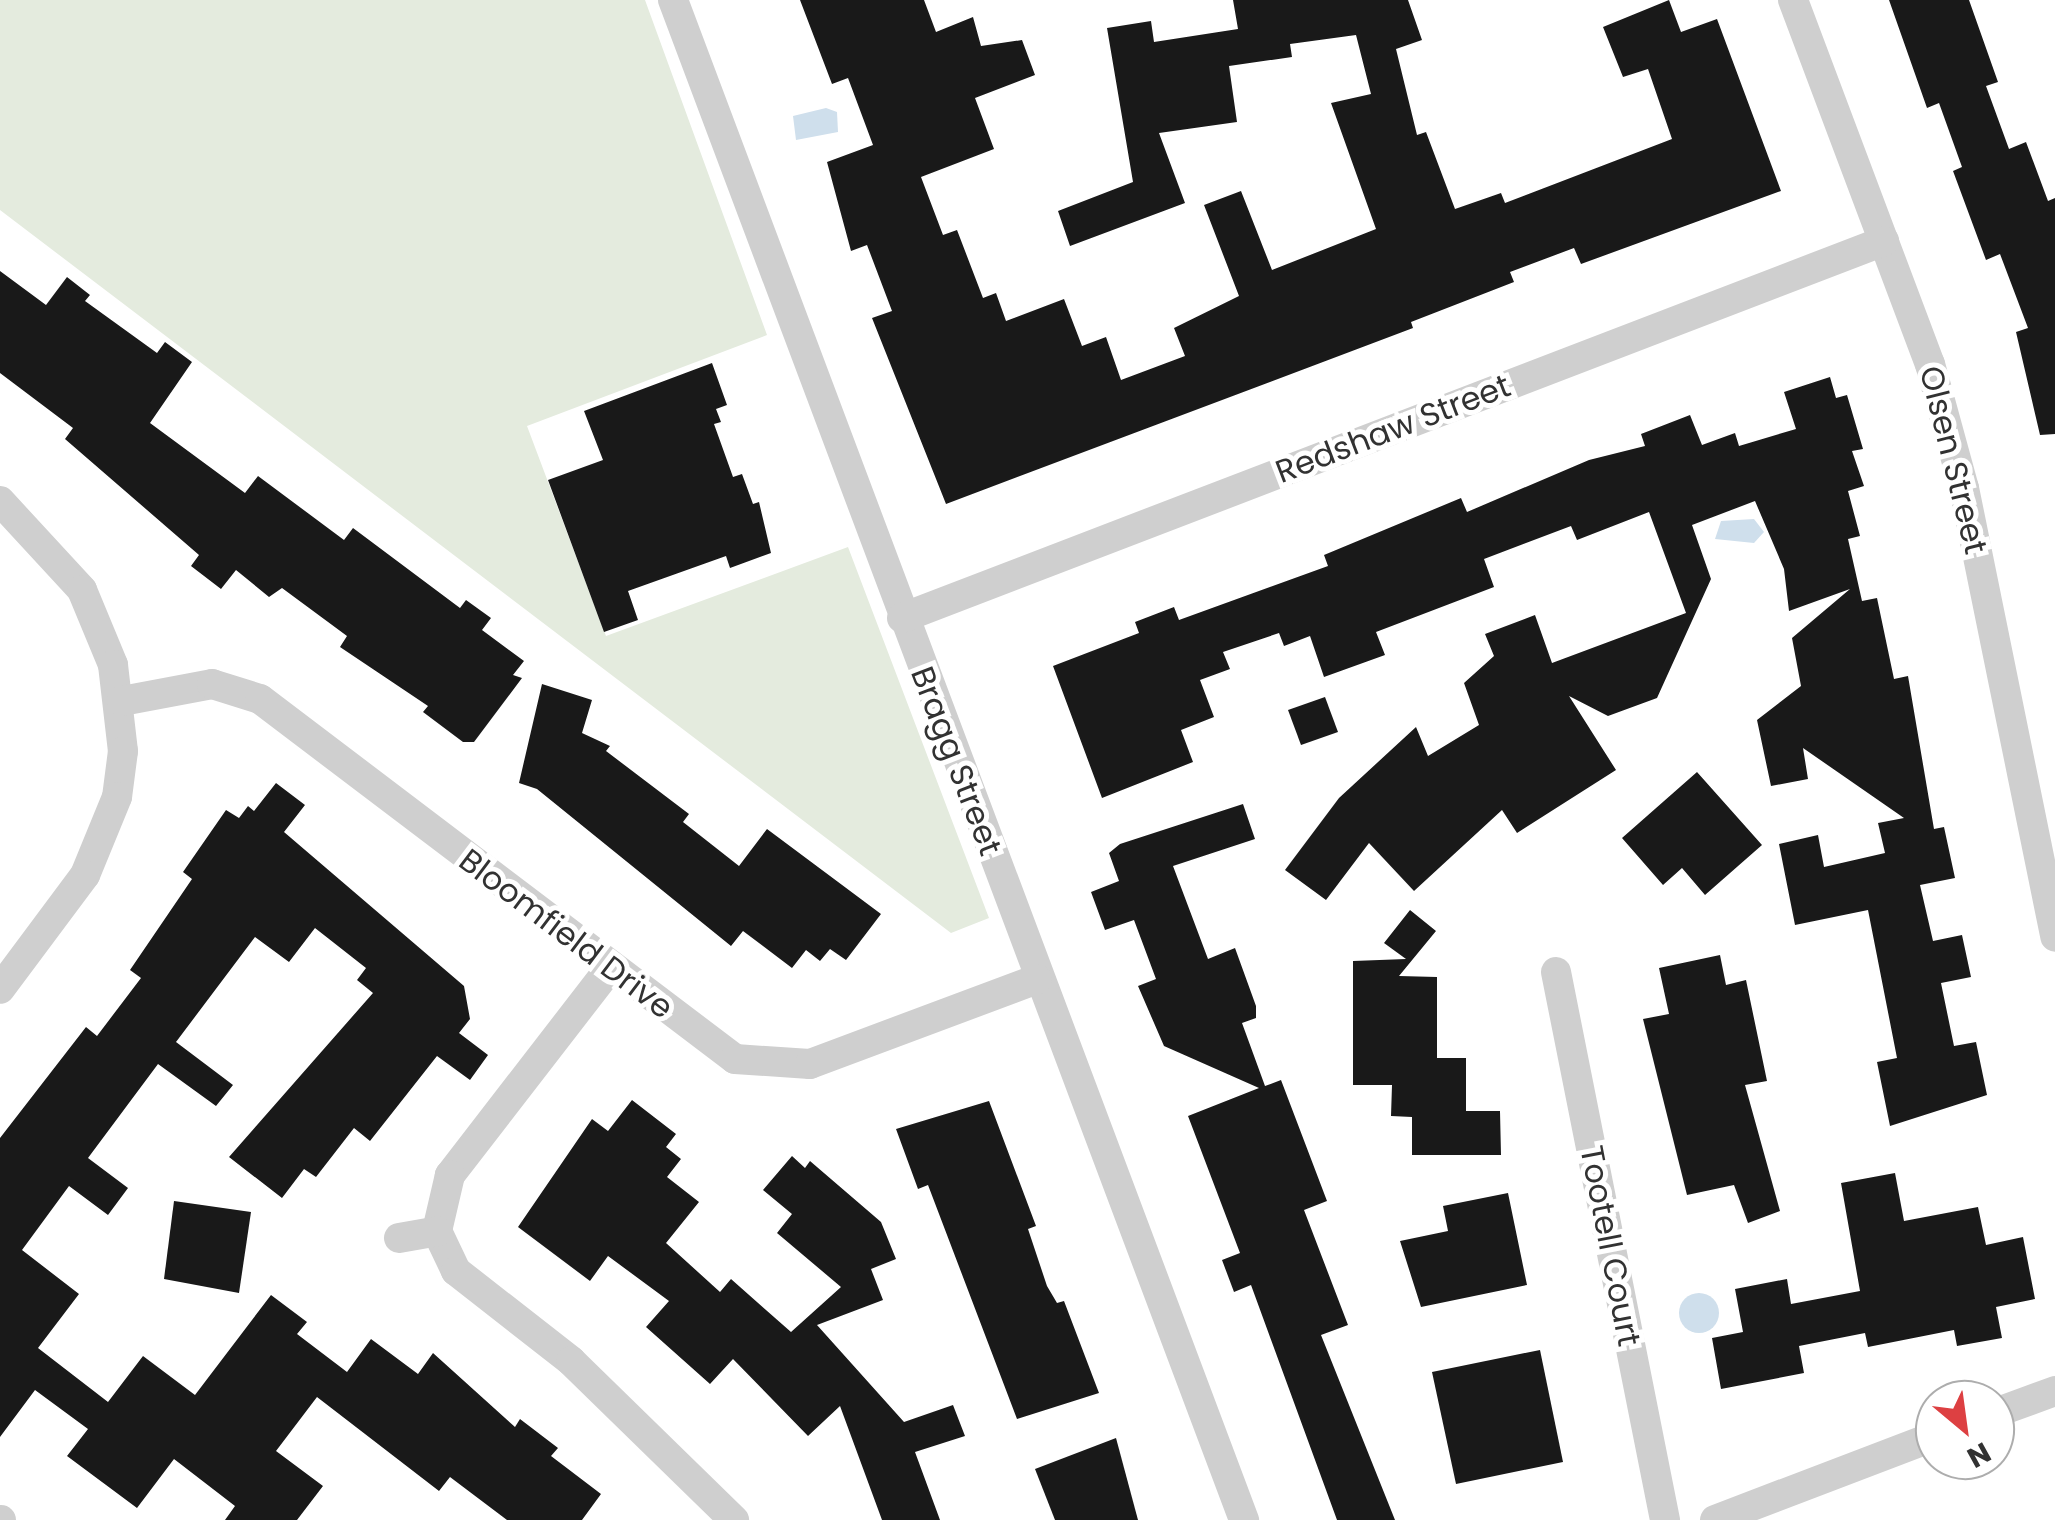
<!DOCTYPE html>
<style>
body{margin:0}
#map{position:relative;width:2055px;height:1520px;overflow:hidden;background:#fff;font-family:Poppins,sans-serif}
div>[style]{position:absolute}
.green>*{inset:0;background:#e4ebde}
.water>*{inset:0;background:#cfdfec}
.round{border-radius:50%}
.building>*{inset:0;background:#191919}
.street>*{height:30px;margin:-15px;padding:0 15px;transform-origin:15px;border-radius:15px;background:#cfcfcf}
span{translate:-50% -50%;white-space:nowrap;text-align:center;line-height:1.15;-webkit-text-stroke:10px #fff;paint-order:stroke}
.street-label{font-size:32px;color:#323232}
.north{position:absolute;left:1915px;top:1380px;width:100px;height:100px;box-sizing:border-box;background:#fff;border:2px solid #adadad;border-radius:50%;rotate:151deg;font-size:28px;font-weight:700;line-height:40px;text-align:center;color:#323232}
.north::after{content:'';display:block;margin:auto;width:35px;height:45px;background:#dd4042;clip-path:polygon(50% 0,100% 100%,50% 72%,0 100%)}
</style>
<div id="map">
<div class="green">
<div style="clip-path:polygon(0 0,645px 0,767px 335px,527px 426px,606px 636px,848px 547px,989px 918px,951px 933px,0 210px)"></div>
</div>
<div class="water">
<div style="clip-path:polygon(826px 108px,837px 112px,838px 132px,796px 140px,793px 116px)"></div>
<div style="clip-path:polygon(1754px 519px,1764px 532px,1754px 543px,1715px 539px,1721px 521px)"></div>
<div class="round" style="left:1679px;top:1293px;width:40px;height:40px"></div>
</div>
<div class="building">
<div style="clip-path:polygon(800px 0,924px 0,936px 32px,973px 17px,981px 46px,1022px 40px,1035px 75px,975px 98px,994px 149px,921px 177px,943px 235px,957px 230px,983px 298px,996px 293px,1006px 321px,1064px 299px,1082px 346px,1106px 337px,1121px 380px,1185px 356px,1174px 328px,1239px 296px,1204px 205px,1241px 191px,1272px 270px,1376px 229px,1331px 103px,1371px 94px,1356px 35px,1290px 44px,1292px 57px,1229px 66px,1237px 122px,1159px 133px,1185px 203px,1070px 246px,1058px 211px,1133px 182px,1107px 28px,1151px 21px,1154px 42px,1238px 29px,1233px 0,1408px 0,1422px 40px,1396px 49px,1417px 135px,1426px 132px,1455px 209px,1501px 193px,1505px 203px,1672px 139px,1648px 69px,1623px 77px,1603px 27px,1669px 0,1681px 32px,1717px 19px,1781px 191px,1581px 264px,1574px 248px,1510px 272px,1514px 282px,1411px 322px,1413px 328px,946px 504px,872px 318px,892px 311px,867px 245px,851px 251px,827px 162px,873px 145px,848px 78px,832px 84px)"></div>
<div style="clip-path:polygon(1889px 0,1969px 0,1998px 82px,1986px 86px,2009px 149px,2026px 142px,2048px 201px,2055px 198px,2055px 434px,2040px 435px,2016px 332px,2028px 328px,2000px 254px,1986px 260px,1953px 171px,1962px 167px,1939px 103px,1927px 108px)"></div>
<div style="clip-path:polygon(0 271px,46px 305px,67px 277px,90px 295px,85px 301px,157px 353px,165px 342px,192px 362px,150px 423px,245px 493px,258px 476px,344px 540px,353px 528px,460px 608px,466px 600px,491px 618px,482px 630px,524px 661px,513px 675px,522px 678px,474px 742px,463px 742px,423px 712px,428px 706px,340px 647px,347px 636px,282px 588px,269px 597px,236px 570px,221px 589px,191px 566px,199px 555px,65px 439px,73px 428px,0 373px)"></div>
<div style="clip-path:polygon(712px 363px,727px 405px,716px 409px,721px 422px,714px 424px,733px 477px,742px 474px,753px 504px,759px 502px,771px 553px,730px 568px,726px 556px,628px 591px,638px 620px,604px 632px,548px 480px,603px 460px,584px 411px)"></div>
<div style="clip-path:polygon(1830px 377px,1836px 398px,1847px 395px,1863px 449px,1852px 451px,1864px 486px,1848px 491px,1860px 536px,1848px 539px,1862px 601px,1877px 598px,1894px 679px,1908px 676px,1934px 829px,1944px 827px,1955px 878px,1920px 885px,1933px 941px,1962px 935px,1971px 977px,1941px 983px,1954px 1046px,1976px 1042px,1987px 1095px,1890px 1126px,1877px 1062px,1897px 1058px,1868px 910px,1795px 925px,1779px 844px,1818px 835px,1824px 867px,1885px 853px,1878px 823px,1904px 818px,1803px 748px,1808px 779px,1771px 786px,1757px 720px,1801px 686px,1792px 638px,1850px 589px,1789px 611px,1784px 569px,1755px 501px,1692px 525px,1711px 579px,1657px 698px,1608px 716px,1569px 696px,1616px 770px,1517px 833px,1502px 810px,1414px 891px,1369px 843px,1326px 900px,1285px 870px,1339px 798px,1416px 727px,1428px 756px,1479px 725px,1464px 683px,1494px 656px,1485px 634px,1535px 615px,1552px 663px,1686px 613px,1649px 512px,1577px 540px,1571px 526px,1484px 559px,1494px 587px,1376px 632px,1385px 655px,1324px 677px,1310px 636px,1284px 646px,1279px 633px,1223px 652px,1230px 669px,1200px 680px,1214px 717px,1181px 730px,1193px 762px,1102px 798px,1053px 666px,1139px 633px,1135px 622px,1174px 607px,1179px 620px,1328px 566px,1324px 555px,1461px 498px,1467px 512px,1589px 460px,1645px 446px,1641px 434px,1690px 415px,1702px 445px,1735px 433px,1739px 446px,1796px 429px,1784px 392px)"></div>
<div style="clip-path:polygon(542px 684px,592px 700px,582px 733px,610px 746px,606px 751px,689px 814px,683px 822px,739px 866px,767px 829px,881px 914px,846px 960px,830px 949px,820px 961px,806px 950px,792px 968px,743px 931px,731px 946px,537px 789px,519px 783px)"></div>
<div style="clip-path:polygon(1325px 697px,1338px 732px,1301px 745px,1288px 710px)"></div>
<div style="clip-path:polygon(1697px 772px,1762px 845px,1705px 895px,1682px 868px,1663px 885px,1622px 838px)"></div>
<div style="clip-path:polygon(276px 783px,305px 805px,284px 832px,464px 986px,470px 1019px,459px 1033px,488px 1055px,470px 1080px,437px 1056px,370px 1141px,354px 1128px,316px 1177px,304px 1169px,282px 1198px,229px 1157px,373px 993px,357px 980px,366px 968px,315px 928px,289px 962px,255px 937px,176px 1042px,233px 1085px,216px 1106px,158px 1064px,88px 1158px,128px 1188px,108px 1215px,69px 1186px,22px 1250px,79px 1294px,38px 1348px,108px 1402px,143px 1356px,195px 1395px,271px 1295px,307px 1322px,297px 1334px,347px 1372px,371px 1339px,418px 1374px,433px 1353px,515px 1427px,520px 1419px,558px 1448px,551px 1456px,601px 1494px,582px 1520px,507px 1520px,450px 1477px,439px 1491px,317px 1397px,276px 1451px,323px 1486px,297px 1520px,225px 1520px,235px 1506px,174px 1459px,137px 1508px,67px 1456px,88px 1429px,35px 1390px,0 1437px,0 1138px,86px 1027px,97px 1036px,141px 978px,130px 970px,192px 879px,183px 872px,226px 810px,239px 818px,248px 806px,254px 811px)"></div>
<div style="clip-path:polygon(1243px 804px,1255px 839px,1173px 866px,1208px 959px,1235px 948px,1256px 1006px,1256px 1018px,1242px 1023px,1265px 1086px,1281px 1080px,1327px 1201px,1304px 1210px,1348px 1325px,1321px 1335px,1395px 1520px,1337px 1520px,1251px 1285px,1234px 1292px,1222px 1260px,1240px 1253px,1188px 1116px,1259px 1088px,1164px 1046px,1138px 986px,1156px 979px,1134px 920px,1105px 930px,1091px 892px,1119px 881px,1109px 853px,1120px 844px)"></div>
<div style="clip-path:polygon(1410px 910px,1436px 931px,1399px 976px,1437px 977px,1437px 1058px,1466px 1058px,1466px 1111px,1500px 1111px,1501px 1155px,1412px 1155px,1412px 1117px,1391px 1116px,1392px 1085px,1353px 1085px,1353px 961px,1406px 959px,1384px 943px)"></div>
<div style="clip-path:polygon(1720px 955px,1726px 985px,1746px 980px,1767px 1081px,1745px 1085px,1780px 1211px,1748px 1223px,1734px 1185px,1687px 1195px,1643px 1019px,1669px 1014px,1659px 968px)"></div>
<div style="clip-path:polygon(632px 1100px,676px 1134px,666px 1147px,681px 1159px,667px 1177px,699px 1202px,666px 1243px,720px 1292px,731px 1279px,791px 1332px,841px 1287px,777px 1233px,792px 1214px,763px 1190px,792px 1156px,805px 1168px,810px 1161px,881px 1222px,896px 1259px,871px 1269px,883px 1300px,817px 1325px,904px 1422px,953px 1405px,965px 1436px,915px 1452px,940px 1520px,882px 1520px,840px 1406px,808px 1436px,733px 1359px,710px 1384px,646px 1327px,669px 1301px,608px 1256px,590px 1281px,518px 1227px,592px 1119px,608px 1131px)"></div>
<div style="clip-path:polygon(989px 1101px,1036px 1226px,1028px 1229px,1047px 1286px,1057px 1303px,1064px 1301px,1099px 1393px,1017px 1419px,928px 1185px,918px 1189px,896px 1129px)"></div>
<div style="clip-path:polygon(1895px 1173px,1904px 1221px,1978px 1207px,1986px 1245px,2023px 1237px,2035px 1299px,1996px 1307px,2002px 1338px,1957px 1346px,1954px 1330px,1868px 1347px,1865px 1333px,1799px 1346px,1804px 1373px,1721px 1389px,1712px 1338px,1743px 1332px,1735px 1289px,1787px 1279px,1791px 1304px,1860px 1291px,1841px 1183px)"></div>
<div style="clip-path:polygon(1508px 1193px,1527px 1285px,1421px 1307px,1400px 1241px,1448px 1231px,1443px 1206px)"></div>
<div style="clip-path:polygon(174px 1201px,251px 1212px,239px 1293px,164px 1279px)"></div>
<div style="clip-path:polygon(1540px 1350px,1563px 1462px,1456px 1484px,1432px 1372px)"></div>
<div style="clip-path:polygon(1116px 1438px,1138px 1520px,1055px 1520px,1035px 1469px)"></div>
</div>
<div class="street">
<div style="left:673px;top:0;width:1624px;rotate:69.41deg"></div>
<div style="left:1793px;top:0;width:389px;rotate:69.4deg"></div>
<div style="left:1930px;top:364px;width:129px;rotate:74.7deg"></div>
<div style="left:1964px;top:488px;width:458px;rotate:78.5deg"></div>
<div style="left:0;top:501px;width:121px;rotate:47.3deg"></div>
<div style="left:82px;top:590px;width:81px;rotate:67.5deg"></div>
<div style="left:113px;top:665px;width:87px;rotate:83.4deg"></div>
<div style="left:123px;top:751px;width:46px;rotate:97.4deg"></div>
<div style="left:117px;top:797px;width:84px;rotate:112.3deg"></div>
<div style="left:85px;top:875px;width:142px;rotate:126.7deg"></div>
<div style="left:902px;top:618px;width:1052px;rotate:-21deg"></div>
<div style="left:122px;top:701px;width:92px;rotate:-10.7deg"></div>
<div style="left:212px;top:684px;width:50px;rotate:17.4deg"></div>
<div style="left:260px;top:699px;width:596px;rotate:37.16deg"></div>
<div style="left:735px;top:1059px;width:75px;rotate:3.8deg"></div>
<div style="left:810px;top:1064px;width:242px;rotate:-20.5deg"></div>
<div style="left:610px;top:968px;width:262px;rotate:127.7deg"></div>
<div style="left:450px;top:1175px;width:57px;rotate:103.1deg"></div>
<div style="left:437px;top:1231px;width:44px;rotate:64.6deg"></div>
<div style="left:456px;top:1271px;width:146px;rotate:38deg"></div>
<div style="left:571px;top:1361px;width:228px;rotate:44.3deg"></div>
<div style="left:1556px;top:972px;width:559px;rotate:78.75deg"></div>
<div style="left:399px;top:1238px;width:39px;rotate:-10deg"></div>
<div style="left:1995px;top:1413px;width:64px;rotate:-20.1deg"></div>
<div style="left:0;top:1520px;width:1px"></div>
<div style="left:1715px;top:1520px;width:235px;rotate:-20.9deg"></div>
</div>
<div class="street-label">
<span style="left:1393px;top:429px;rotate:-21deg">Redshaw Street</span>
<span style="left:1953px;top:460px;rotate:76deg">Olsen Street</span>
<span style="left:956px;top:761px;rotate:69deg">Bragg Street</span>
<span style="left:566px;top:934px;rotate:37deg">Bloomfield Drive</span>
<span style="left:1610px;top:1246px;rotate:79deg">Tootell Court</span>
</div>
<div class="north">N</div>
</div>
